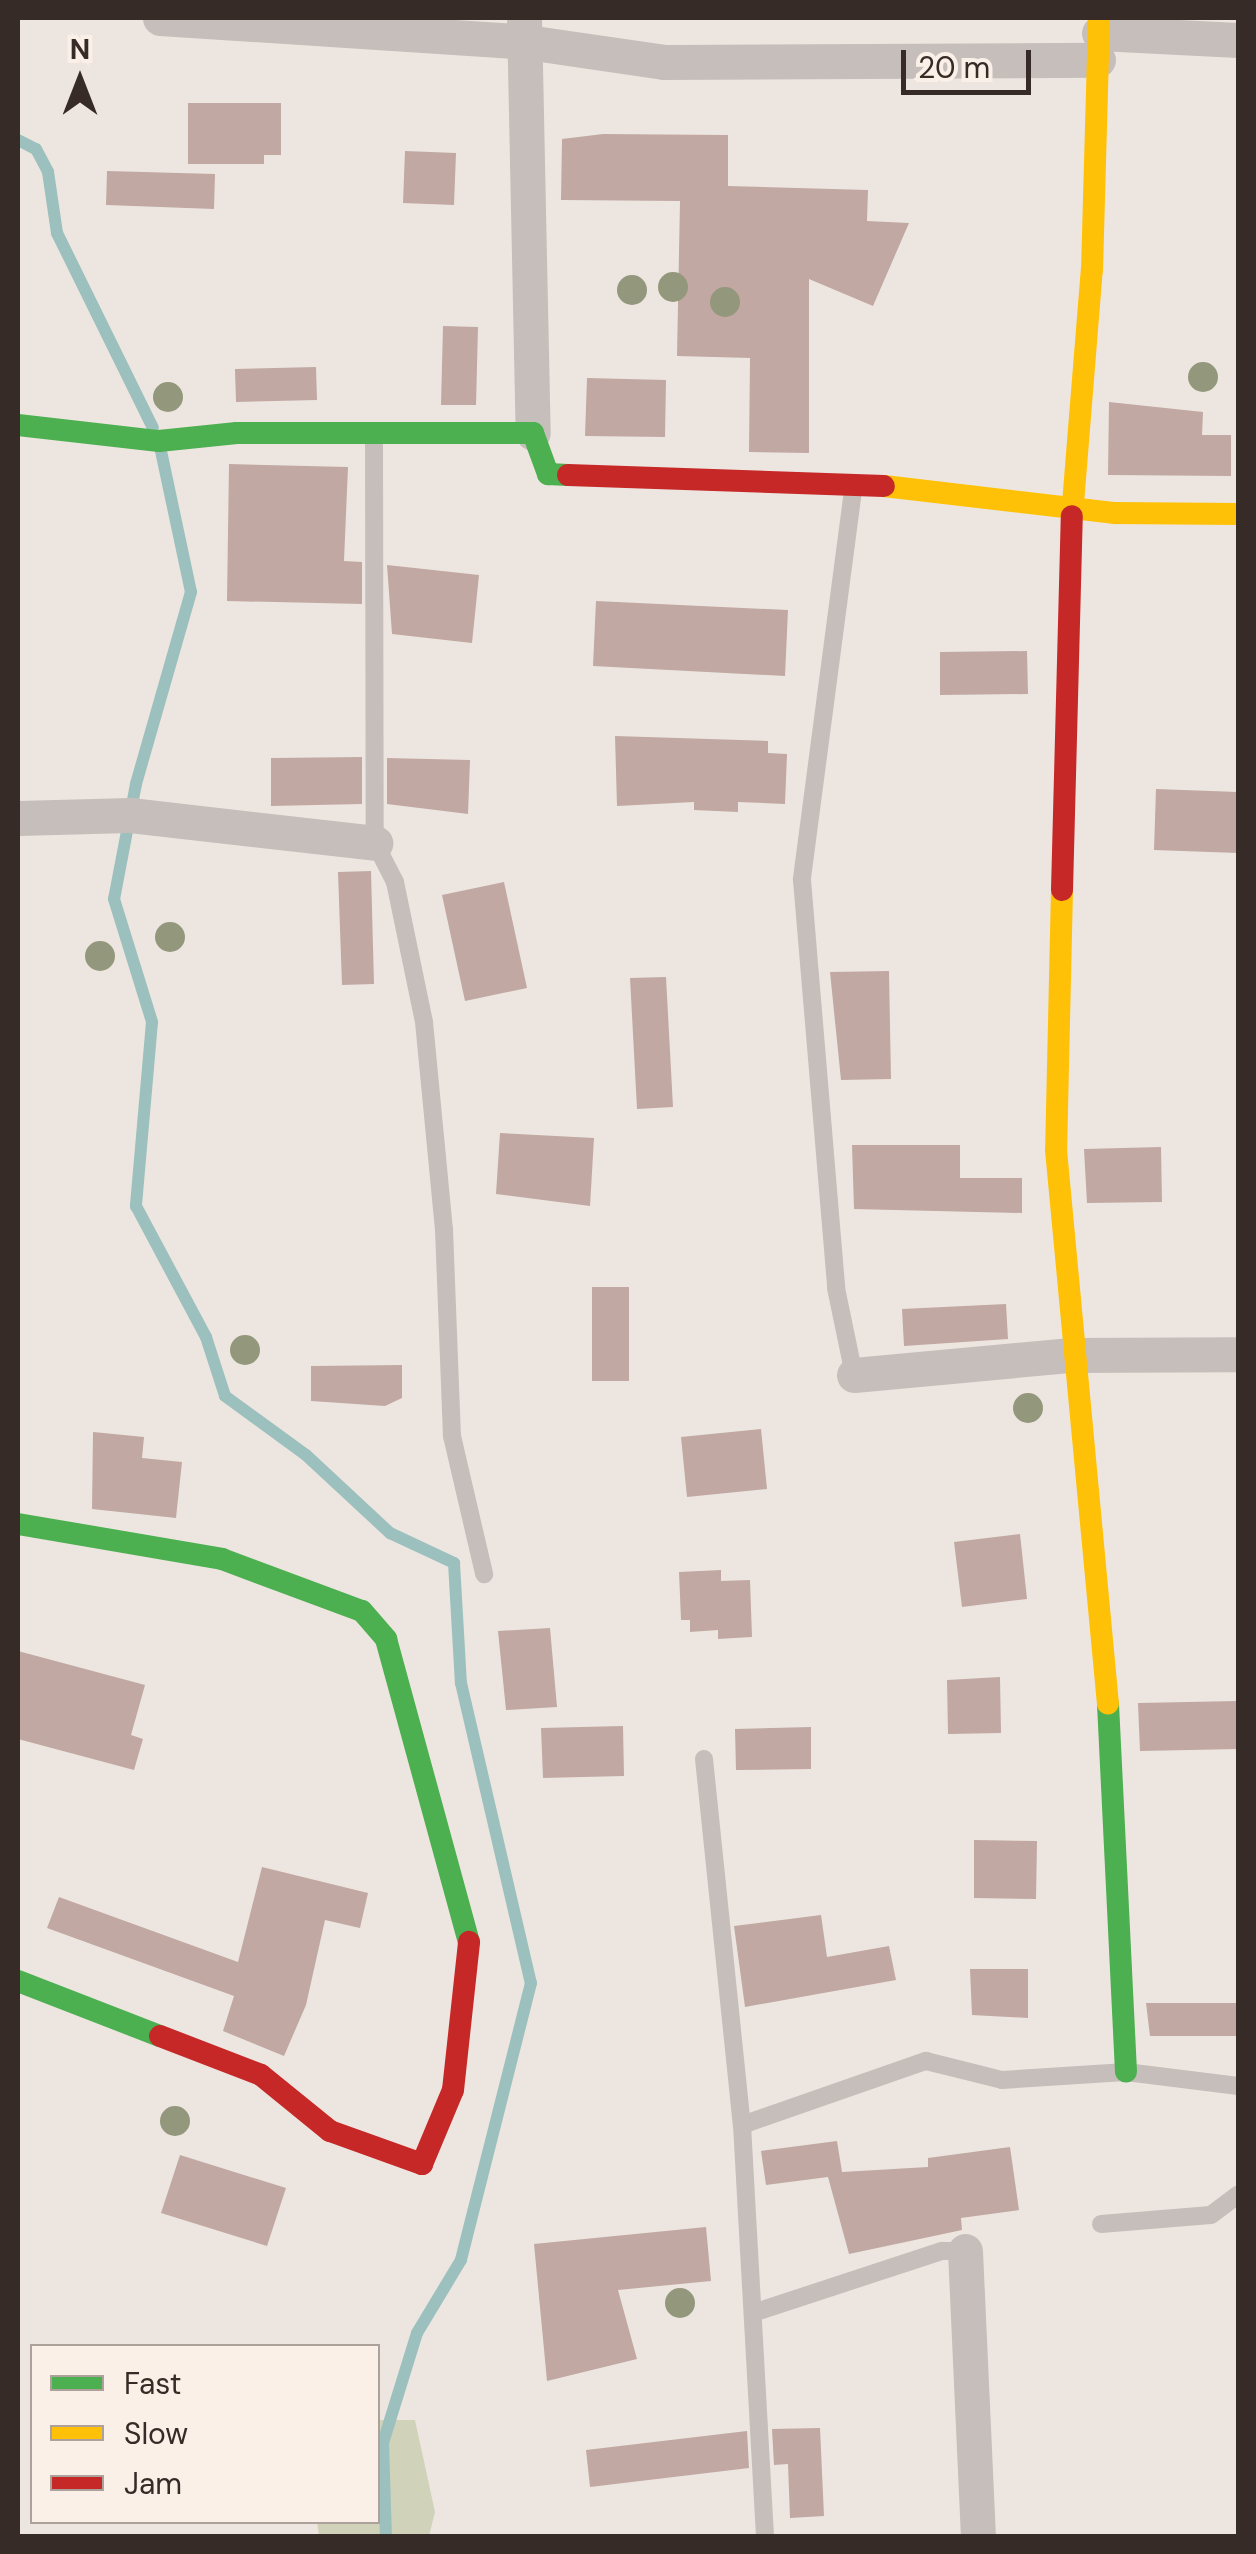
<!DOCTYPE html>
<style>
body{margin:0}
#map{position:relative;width:1256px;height:2554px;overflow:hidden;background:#ede6e0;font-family:"DM Sans",sans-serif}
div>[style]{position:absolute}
.green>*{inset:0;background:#d0d2ba}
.stream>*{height:12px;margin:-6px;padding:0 6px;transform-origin:6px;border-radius:6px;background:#9cc0bd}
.building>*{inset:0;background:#c1a8a2}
.lane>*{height:18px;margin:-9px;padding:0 9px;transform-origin:9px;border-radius:9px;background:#c6beba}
.street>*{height:35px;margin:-17.5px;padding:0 17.5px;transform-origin:17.5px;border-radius:17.5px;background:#c6beba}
.fast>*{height:22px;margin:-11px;padding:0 11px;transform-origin:11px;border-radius:11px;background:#4caf50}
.slow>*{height:22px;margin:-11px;padding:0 11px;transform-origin:11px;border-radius:11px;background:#ffc107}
.jam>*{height:22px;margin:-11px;padding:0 11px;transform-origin:11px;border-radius:11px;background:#c62828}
.trees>*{width:30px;height:30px;margin:-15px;border-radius:50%;background:#93977c}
span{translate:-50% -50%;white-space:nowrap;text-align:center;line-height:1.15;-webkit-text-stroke:8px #faf0e8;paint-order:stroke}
.frame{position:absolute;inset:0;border:20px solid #372b28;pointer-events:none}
.legend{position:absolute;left:30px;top:2344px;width:350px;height:180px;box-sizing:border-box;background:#faf0e8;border:2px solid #aca19b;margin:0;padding:12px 18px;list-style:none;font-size:30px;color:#372b28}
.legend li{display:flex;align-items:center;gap:20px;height:50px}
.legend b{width:50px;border:2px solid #aca19b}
.north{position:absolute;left:30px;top:30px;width:100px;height:100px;-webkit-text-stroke:8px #faf0e8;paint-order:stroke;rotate:0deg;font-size:28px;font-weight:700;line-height:40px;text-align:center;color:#372b28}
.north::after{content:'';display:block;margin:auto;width:35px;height:45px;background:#372b28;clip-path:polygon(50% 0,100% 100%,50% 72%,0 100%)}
.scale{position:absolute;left:901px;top:50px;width:130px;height:45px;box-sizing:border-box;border:5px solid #372b28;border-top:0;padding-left:12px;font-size:30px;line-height:35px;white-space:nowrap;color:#372b28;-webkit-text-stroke:8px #faf0e8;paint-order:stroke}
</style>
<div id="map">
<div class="green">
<div style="clip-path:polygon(378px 2420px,415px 2420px,435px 2512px,429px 2536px,319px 2536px,317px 2522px,378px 2522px)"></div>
</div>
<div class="stream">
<div style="left:18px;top:140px;width:20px;rotate:27deg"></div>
<div style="left:36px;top:149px;width:26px;rotate:62deg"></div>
<div style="left:48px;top:172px;width:62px;rotate:81.6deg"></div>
<div style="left:57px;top:233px;width:217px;rotate:63.8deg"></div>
<div style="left:161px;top:451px;width:144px;rotate:78deg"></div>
<div style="left:191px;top:592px;width:200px;rotate:106deg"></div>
<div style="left:136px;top:784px;width:117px;rotate:100.8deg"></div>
<div style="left:114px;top:899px;width:129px;rotate:72.8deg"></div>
<div style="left:152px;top:1022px;width:185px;rotate:95deg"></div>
<div style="left:136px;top:1206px;width:149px;rotate:61.9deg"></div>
<div style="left:206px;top:1337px;width:62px;rotate:72.1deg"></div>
<div style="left:225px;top:1396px;width:100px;rotate:36.1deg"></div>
<div style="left:306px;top:1455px;width:115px;rotate:42.9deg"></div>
<div style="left:390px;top:1533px;width:71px;rotate:25.1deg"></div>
<div style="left:454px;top:1563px;width:120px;rotate:86.7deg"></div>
<div style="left:461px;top:1683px;width:308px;rotate:76.9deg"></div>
<div style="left:531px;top:1983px;width:286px;rotate:104.2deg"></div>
<div style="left:461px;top:2260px;width:85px;rotate:121.1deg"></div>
<div style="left:417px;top:2333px;width:115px;rotate:107.2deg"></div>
<div style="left:383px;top:2443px;width:93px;rotate:88.2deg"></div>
</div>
<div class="building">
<div style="clip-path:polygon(188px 103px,281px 103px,281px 155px,264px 155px,264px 164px,188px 164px)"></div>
<div style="clip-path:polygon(603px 134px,728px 135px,728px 186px,868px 190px,867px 221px,909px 223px,873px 306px,809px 279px,809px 453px,749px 452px,750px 358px,677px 356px,680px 201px,561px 200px,562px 139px)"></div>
<div style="clip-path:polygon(405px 151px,456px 153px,454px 205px,403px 203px)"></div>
<div style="clip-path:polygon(107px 171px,215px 174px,214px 209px,106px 205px)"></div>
<div style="clip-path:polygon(443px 326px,478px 327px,476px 405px,441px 405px)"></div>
<div style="clip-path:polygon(316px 367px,317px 400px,236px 402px,235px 369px)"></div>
<div style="clip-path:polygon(587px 378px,666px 380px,665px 437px,585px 436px)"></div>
<div style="clip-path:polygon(1109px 402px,1203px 412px,1202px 435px,1231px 435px,1231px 476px,1108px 475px)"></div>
<div style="clip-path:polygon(229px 464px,348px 467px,344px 561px,362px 562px,362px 604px,227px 601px)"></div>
<div style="clip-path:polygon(387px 565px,479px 575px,472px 643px,392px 634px)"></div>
<div style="clip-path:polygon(596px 601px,788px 610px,785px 676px,593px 666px)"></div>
<div style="clip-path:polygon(1027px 651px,1028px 694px,940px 695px,940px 652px)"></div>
<div style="clip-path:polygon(615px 736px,768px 741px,768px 753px,787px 754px,785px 804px,738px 802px,738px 812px,694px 810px,694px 802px,617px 806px)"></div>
<div style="clip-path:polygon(362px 757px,362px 804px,271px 806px,271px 758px)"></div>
<div style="clip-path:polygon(387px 758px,470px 760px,468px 814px,387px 804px)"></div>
<div style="clip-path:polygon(1156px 789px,1238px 792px,1238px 853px,1154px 850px)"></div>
<div style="clip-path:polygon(371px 871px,374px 984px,342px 985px,338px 872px)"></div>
<div style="clip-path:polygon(504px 882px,527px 988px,465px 1001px,442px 895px)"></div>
<div style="clip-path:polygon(889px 971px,891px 1079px,841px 1080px,830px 972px)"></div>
<div style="clip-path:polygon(666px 977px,673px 1107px,637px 1109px,630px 978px)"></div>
<div style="clip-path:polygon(500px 1133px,594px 1138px,590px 1206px,496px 1194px)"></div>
<div style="clip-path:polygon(852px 1145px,960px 1145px,960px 1178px,1022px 1178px,1022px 1213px,854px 1209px)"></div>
<div style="clip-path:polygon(1161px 1147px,1162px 1202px,1087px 1203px,1084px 1149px)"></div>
<div style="clip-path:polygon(592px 1287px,629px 1287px,629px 1381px,592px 1381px)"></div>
<div style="clip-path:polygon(1006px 1304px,1008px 1339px,904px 1346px,902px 1309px)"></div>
<div style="clip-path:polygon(402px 1365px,402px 1398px,385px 1406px,311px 1401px,311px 1366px)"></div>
<div style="clip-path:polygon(761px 1429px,767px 1489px,687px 1497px,681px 1437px)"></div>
<div style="clip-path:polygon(93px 1432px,144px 1437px,142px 1458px,182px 1462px,176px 1518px,92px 1509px)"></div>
<div style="clip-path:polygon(1020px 1534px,1027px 1599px,962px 1607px,954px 1542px)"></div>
<div style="clip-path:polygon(721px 1570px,721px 1581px,750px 1580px,752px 1637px,718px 1639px,718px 1630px,690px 1632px,690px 1620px,681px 1620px,679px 1572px)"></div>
<div style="clip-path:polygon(550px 1628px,557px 1707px,506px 1710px,498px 1631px)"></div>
<div style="clip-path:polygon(18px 1651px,145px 1685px,131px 1735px,143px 1739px,134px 1770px,18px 1739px)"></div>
<div style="clip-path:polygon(1000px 1677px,1001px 1733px,948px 1734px,947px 1680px)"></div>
<div style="clip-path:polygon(1238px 1701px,1238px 1749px,1140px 1751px,1138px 1703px)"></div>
<div style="clip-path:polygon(623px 1726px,624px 1776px,543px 1778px,541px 1728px)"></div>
<div style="clip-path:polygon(811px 1727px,811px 1769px,736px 1770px,735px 1729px)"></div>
<div style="clip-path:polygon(974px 1840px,1037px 1841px,1036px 1899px,974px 1898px)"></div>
<div style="clip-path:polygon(262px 1867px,368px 1893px,360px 1928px,325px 1920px,306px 2005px,284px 2056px,223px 2031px,234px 1996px,47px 1928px,59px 1897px,238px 1962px)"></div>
<div style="clip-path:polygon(821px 1915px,827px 1957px,889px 1946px,896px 1980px,745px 2007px,734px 1926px)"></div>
<div style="clip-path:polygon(970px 1969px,1028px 1969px,1028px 2018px,972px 2015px)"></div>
<div style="clip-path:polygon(1146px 2003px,1238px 2003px,1238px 2036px,1150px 2036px)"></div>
<div style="clip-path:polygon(837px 2141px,842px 2172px,928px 2167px,928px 2158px,1010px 2147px,1019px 2210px,961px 2218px,962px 2230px,849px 2254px,828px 2177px,766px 2185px,761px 2151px)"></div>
<div style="clip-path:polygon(180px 2155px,286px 2188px,267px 2246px,161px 2213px)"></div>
<div style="clip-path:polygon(706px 2227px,711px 2281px,618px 2290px,637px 2359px,547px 2381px,534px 2244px)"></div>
<div style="clip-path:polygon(820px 2428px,824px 2516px,790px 2518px,788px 2464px,774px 2465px,772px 2429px)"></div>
<div style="clip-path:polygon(747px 2431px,749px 2468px,590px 2487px,586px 2450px)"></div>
</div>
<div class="lane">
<div style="left:374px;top:437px;width:406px;rotate:89.9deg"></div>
<div style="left:375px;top:843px;width:44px;rotate:62.9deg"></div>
<div style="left:395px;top:882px;width:143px;rotate:78.3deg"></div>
<div style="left:424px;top:1022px;width:208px;rotate:84.5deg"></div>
<div style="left:444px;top:1229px;width:207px;rotate:87.8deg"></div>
<div style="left:452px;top:1436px;width:142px;rotate:76.9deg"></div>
<div style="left:854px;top:483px;width:400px;rotate:97.5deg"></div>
<div style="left:802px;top:880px;width:409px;rotate:85.2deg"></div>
<div style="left:836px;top:1288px;width:89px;rotate:78.3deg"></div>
<div style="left:704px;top:1759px;width:368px;rotate:84.1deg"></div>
<div style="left:742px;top:2125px;width:412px;rotate:86.8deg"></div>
<div style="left:742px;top:2125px;width:195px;rotate:-19.2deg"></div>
<div style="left:926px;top:2061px;width:78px;rotate:14deg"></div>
<div style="left:1002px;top:2080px;width:124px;rotate:-3.7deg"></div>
<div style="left:1126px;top:2072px;width:113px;rotate:7.1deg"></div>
<div style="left:1101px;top:2224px;width:110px;rotate:-4.7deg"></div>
<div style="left:1211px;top:2215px;width:34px;rotate:-37deg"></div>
<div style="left:753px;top:2313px;width:199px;rotate:-18.2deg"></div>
<div style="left:942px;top:2251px;width:23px"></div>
</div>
<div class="street">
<div style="left:160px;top:18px;width:368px;rotate:3.7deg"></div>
<div style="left:527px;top:42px;width:138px;rotate:8.3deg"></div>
<div style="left:664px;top:62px;width:434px;rotate:-0.3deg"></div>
<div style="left:524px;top:18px;width:415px;rotate:88.8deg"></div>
<div style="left:1099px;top:33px;width:139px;rotate:2.9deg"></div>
<div style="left:18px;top:818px;width:112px;rotate:-1.5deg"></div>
<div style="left:130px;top:815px;width:247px;rotate:6.5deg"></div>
<div style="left:854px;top:1375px;width:218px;rotate:-5.3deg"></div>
<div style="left:1071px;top:1355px;width:167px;rotate:-0.3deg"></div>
<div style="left:965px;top:2251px;width:285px;rotate:87.4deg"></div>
</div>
<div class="fast">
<div style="left:18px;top:425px;width:142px;rotate:6.5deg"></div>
<div style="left:159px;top:441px;width:78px;rotate:-5.9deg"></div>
<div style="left:237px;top:433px;width:296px"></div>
<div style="left:533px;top:433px;width:44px;rotate:69.9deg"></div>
<div style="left:548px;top:474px;width:20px;rotate:3deg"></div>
<div style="left:18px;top:1524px;width:207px;rotate:9.7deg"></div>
<div style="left:222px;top:1559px;width:149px;rotate:20.4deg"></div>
<div style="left:362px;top:1611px;width:37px;rotate:49deg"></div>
<div style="left:386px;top:1639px;width:314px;rotate:74.7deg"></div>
<div style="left:1108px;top:1704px;width:368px;rotate:87.2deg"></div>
<div style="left:18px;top:1981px;width:152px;rotate:21.2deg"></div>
</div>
<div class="slow">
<div style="left:884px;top:486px;width:233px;rotate:6.7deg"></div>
<div style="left:1115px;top:513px;width:123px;rotate:0.5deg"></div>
<div style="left:1072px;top:516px;width:247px;rotate:-85.4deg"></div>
<div style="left:1092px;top:270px;width:252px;rotate:-88.4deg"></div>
<div style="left:1062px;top:890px;width:260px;rotate:91.3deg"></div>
<div style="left:1056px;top:1150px;width:556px;rotate:84.64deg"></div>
</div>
<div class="jam">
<div style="left:568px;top:475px;width:316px;rotate:2deg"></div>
<div style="left:1062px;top:890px;width:374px;rotate:-88.5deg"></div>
<div style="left:160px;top:2036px;width:108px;rotate:21.1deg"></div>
<div style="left:261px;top:2075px;width:89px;rotate:39.1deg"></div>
<div style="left:330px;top:2131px;width:98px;rotate:19.7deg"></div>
<div style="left:422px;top:2164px;width:80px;rotate:-67.3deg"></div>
<div style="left:453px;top:2090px;width:149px;rotate:-83.8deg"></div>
</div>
<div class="trees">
<div style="left:673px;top:287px"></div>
<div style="left:632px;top:290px"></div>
<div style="left:725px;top:302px"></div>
<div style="left:1203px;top:377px"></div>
<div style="left:168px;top:397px"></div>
<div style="left:170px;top:937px"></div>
<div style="left:100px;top:956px"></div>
<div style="left:245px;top:1350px"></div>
<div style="left:1028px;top:1408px"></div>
<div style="left:175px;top:2121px"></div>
<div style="left:680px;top:2303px"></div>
</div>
<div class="frame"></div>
<ul class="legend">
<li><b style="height:12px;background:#4caf50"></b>Fast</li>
<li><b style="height:12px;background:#ffc107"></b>Slow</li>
<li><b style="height:12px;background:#c62828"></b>Jam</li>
</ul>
<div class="north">N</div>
<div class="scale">20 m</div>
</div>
